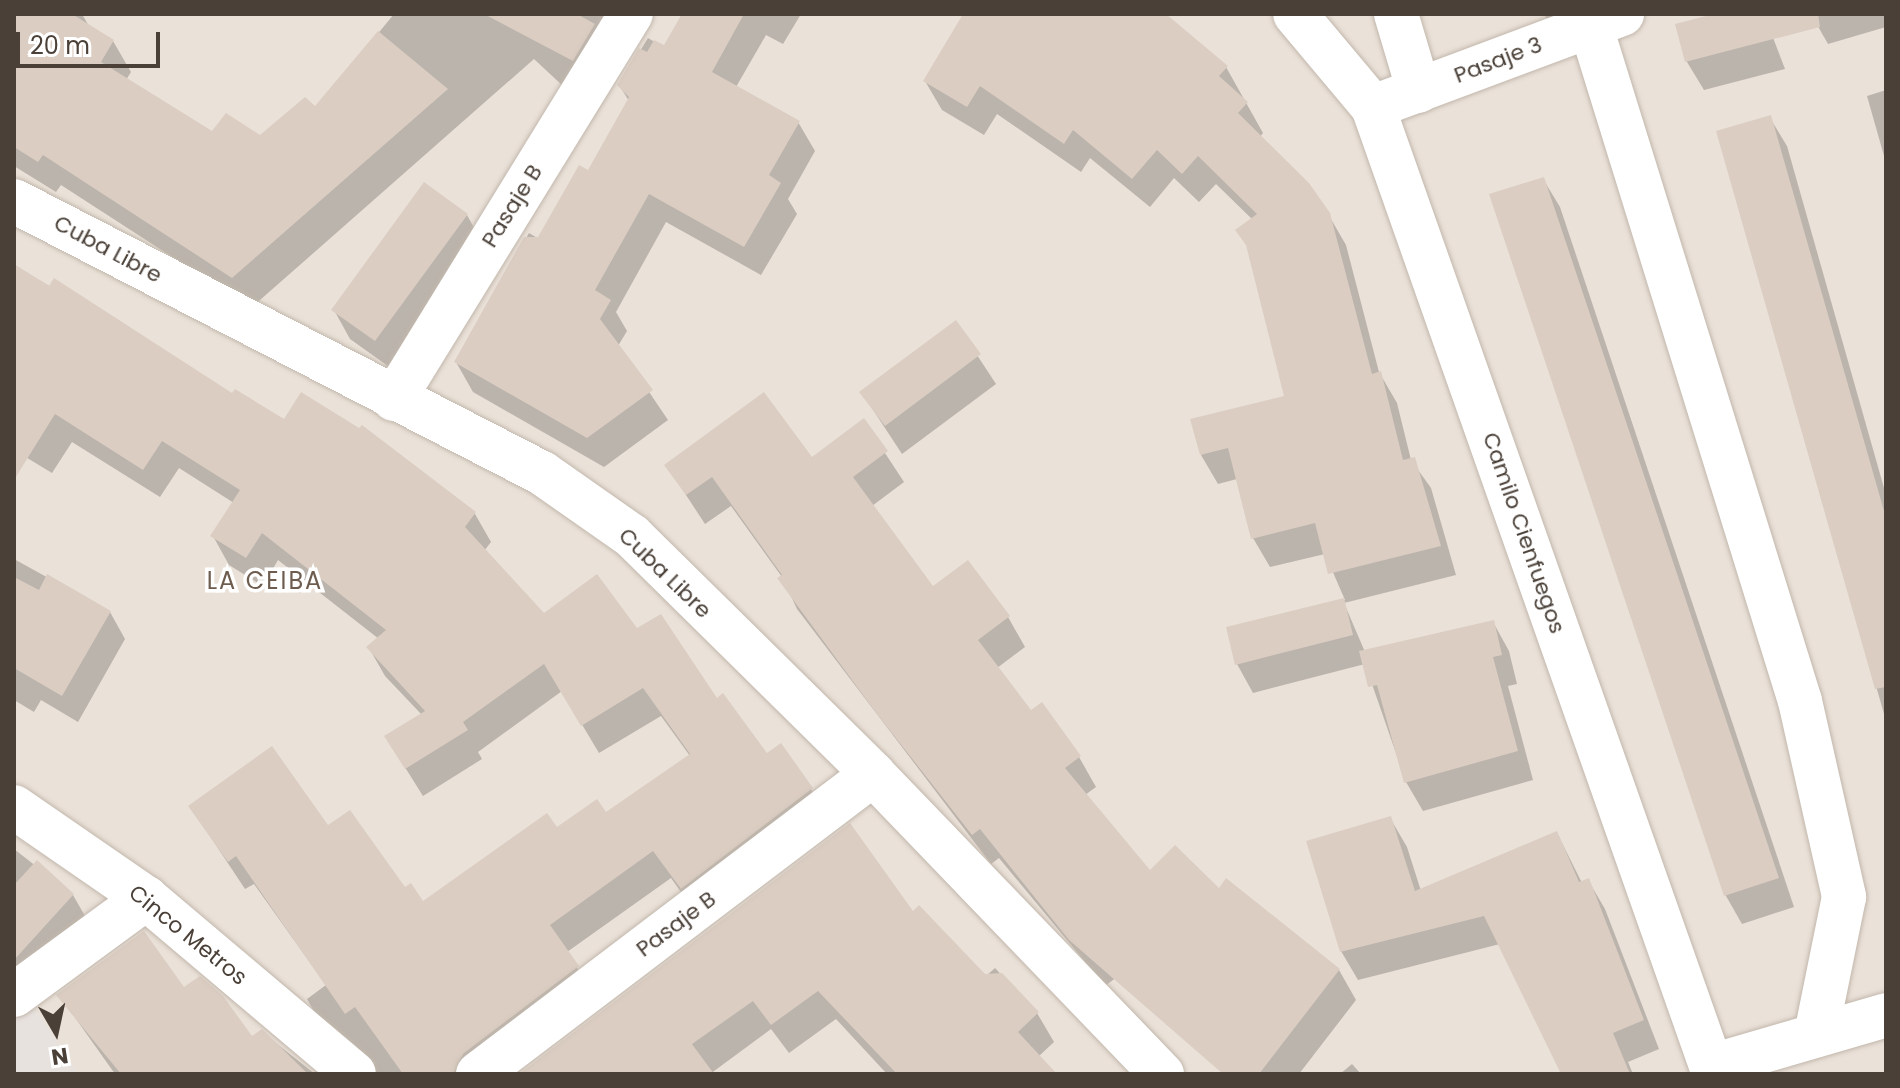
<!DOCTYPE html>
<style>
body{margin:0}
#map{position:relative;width:1900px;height:1088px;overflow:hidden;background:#f6f0ea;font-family:Poppins,sans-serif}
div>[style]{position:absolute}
.residential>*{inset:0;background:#eae1d8}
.industrial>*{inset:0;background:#e8e2df}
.shadow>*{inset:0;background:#0003}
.building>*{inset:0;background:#dbcdc2}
.roads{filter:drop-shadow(0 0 2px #c2b7ac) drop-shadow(0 0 2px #c2b7ac)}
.minor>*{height:44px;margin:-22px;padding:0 22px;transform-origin:22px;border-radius:22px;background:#fff}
span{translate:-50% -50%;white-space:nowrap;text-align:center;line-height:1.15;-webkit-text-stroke:7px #fff;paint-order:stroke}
.street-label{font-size:22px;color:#4a4038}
.neighbourhood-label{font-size:24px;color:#6e5c4e;letter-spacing:2px}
.frame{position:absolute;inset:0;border:16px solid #4a4038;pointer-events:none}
.north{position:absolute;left:16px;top:992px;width:80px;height:80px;-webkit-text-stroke:6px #fff;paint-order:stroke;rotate:171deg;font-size:22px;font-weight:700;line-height:32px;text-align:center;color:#4a4038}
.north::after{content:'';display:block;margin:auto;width:28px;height:36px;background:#4a4038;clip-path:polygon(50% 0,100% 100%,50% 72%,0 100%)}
.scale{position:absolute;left:16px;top:32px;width:144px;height:36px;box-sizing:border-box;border:4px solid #4a4038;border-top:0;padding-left:10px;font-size:24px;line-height:28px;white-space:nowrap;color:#4a4038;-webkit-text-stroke:6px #fff;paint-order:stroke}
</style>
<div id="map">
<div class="residential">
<div style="clip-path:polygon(14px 14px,1886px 14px,1886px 1074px,14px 1074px)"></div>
</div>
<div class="industrial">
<div style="clip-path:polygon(33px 1005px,78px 1074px,14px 1074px,14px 1018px)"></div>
</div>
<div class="shadow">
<div style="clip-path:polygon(14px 14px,82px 14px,90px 28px,113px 41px,131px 72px,126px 80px,213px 134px,260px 137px,316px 109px,394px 14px,621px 14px,564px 87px,534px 59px,251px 308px,61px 185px,56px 192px,14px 166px)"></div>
<div style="clip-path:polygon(682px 14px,801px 14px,783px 44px,766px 35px,736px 87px,798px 122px,815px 151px,788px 199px,797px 214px,761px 275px,666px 222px,616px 312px,627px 331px,618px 346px,668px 420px,604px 467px,473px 392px,456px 362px,529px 233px,539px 239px,588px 173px,629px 101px,619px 85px,648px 38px,665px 48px)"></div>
<div style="clip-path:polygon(965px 14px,1164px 14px,1226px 67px,1263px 133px,1260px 137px,1328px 214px,1346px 245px,1379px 372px,1397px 403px,1411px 460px,1431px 488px,1456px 575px,1344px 603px,1365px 652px,1493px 622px,1509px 651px,1517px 684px,1508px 686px,1533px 780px,1423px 811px,1406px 782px,1365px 664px,1253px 693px,1237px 664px,1228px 629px,1345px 600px,1325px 554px,1270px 567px,1253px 538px,1237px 479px,1218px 484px,1201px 455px,1286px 397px,1253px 220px,1216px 184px,1199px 202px,1174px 178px,1150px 207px,1090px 158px,1081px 172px,997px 114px,984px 135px,942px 110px,925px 81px)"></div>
<div style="clip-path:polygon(1544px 14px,1608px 14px,1558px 38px)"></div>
<div style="clip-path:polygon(1721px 14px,1764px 14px,1785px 69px,1704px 90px,1687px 62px,1678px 26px)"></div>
<div style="clip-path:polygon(1811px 14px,1886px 14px,1886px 27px,1828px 44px)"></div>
<div style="clip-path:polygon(1886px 90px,1886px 163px,1867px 96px)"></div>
<div style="clip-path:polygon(1770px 118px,1787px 146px,1886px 495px,1886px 721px,1718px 132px)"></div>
<div style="clip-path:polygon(1543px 179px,1560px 207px,1794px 907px,1742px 924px,1726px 896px,1492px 195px)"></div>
<div style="clip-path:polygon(467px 215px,483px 244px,392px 369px,350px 339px,334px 310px)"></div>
<div style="clip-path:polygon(14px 265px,233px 396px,475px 514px,491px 542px,484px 551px,544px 615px,636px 631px,717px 700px,767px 756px,811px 789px,828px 818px,698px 916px,671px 878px,567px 952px,594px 995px,491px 1074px,377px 1074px,323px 1028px,307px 999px,326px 985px,254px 884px,245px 889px,190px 806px,328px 828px,423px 903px,557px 830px,605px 815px,690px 756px,661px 716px,599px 753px,562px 691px,478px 752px,482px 759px,423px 796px,386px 737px,422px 715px,385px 676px,369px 648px,379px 639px,278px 560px,263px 586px,229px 565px,213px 536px,234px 503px,179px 468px,160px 497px,72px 442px,52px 473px,14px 450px)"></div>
<div style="clip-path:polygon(956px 323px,996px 384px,902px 454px,862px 393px)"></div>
<div style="clip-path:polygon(864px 421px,904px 482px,872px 506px,933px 589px,1008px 617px,1025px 647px,997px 668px,1030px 713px,1079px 757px,1096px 787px,1085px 795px,1150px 873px,1219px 891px,1339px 970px,1356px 1000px,1299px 1074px,1226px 1074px,1130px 967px,1105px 986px,999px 858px,991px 864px,797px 609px,782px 577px,731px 506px,705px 524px,667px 466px,811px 460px)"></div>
<div style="clip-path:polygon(14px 559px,110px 612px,125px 639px,78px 722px,41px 700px,34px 712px,14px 700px)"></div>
<div style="clip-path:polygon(1390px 818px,1407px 847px,1421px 891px,1557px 833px,1582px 883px,1588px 880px,1605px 909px,1659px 1049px,1628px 1062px,1633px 1074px,1563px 1074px,1500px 944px,1358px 980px,1341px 951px)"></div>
<div style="clip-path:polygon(14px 849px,73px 895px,89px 923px,14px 1006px)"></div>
<div style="clip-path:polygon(913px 914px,985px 977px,995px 968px,1037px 1013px,1054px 1042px,1038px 1057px,1054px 1074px,887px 1074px,836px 1019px,789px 1053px,771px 1029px,710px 1074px,523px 1074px)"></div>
<div style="clip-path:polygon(184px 990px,252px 1039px,262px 1032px,315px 1074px,115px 1074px,59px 995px)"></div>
<div style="clip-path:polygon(1352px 1064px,1361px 1074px,1340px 1074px)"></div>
</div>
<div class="building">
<div style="clip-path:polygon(14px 14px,72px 14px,114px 40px,101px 62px,212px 131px,226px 113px,260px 135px,305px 97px,315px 106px,378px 31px,448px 89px,232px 278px,43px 155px,38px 162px,14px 147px)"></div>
<div style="clip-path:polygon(484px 14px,577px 14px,595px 24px,573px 61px)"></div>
<div style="clip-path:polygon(682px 14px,744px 14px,712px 72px,800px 121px,769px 175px,781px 183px,744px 247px,649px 194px,595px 290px,611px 300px,600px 319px,653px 390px,587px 438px,454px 362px,524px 237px,538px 237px,579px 165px,588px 170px,629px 97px,617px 85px,639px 48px,647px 52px,654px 40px,664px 45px)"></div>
<div style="clip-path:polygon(963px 14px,1166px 14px,1228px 66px,1219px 76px,1248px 102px,1238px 113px,1309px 183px,1330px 213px,1372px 374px,1381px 371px,1403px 460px,1415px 457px,1441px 546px,1328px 574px,1315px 523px,1251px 539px,1228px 448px,1200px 455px,1190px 419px,1284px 396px,1246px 245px,1235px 230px,1257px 214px,1198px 156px,1182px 174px,1157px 150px,1132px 179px,1073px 130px,1064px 144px,980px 86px,967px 107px,923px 81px)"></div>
<div style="clip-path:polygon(1714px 14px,1818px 14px,1820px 27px,1685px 62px,1675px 24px)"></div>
<div style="clip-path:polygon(1771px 115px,1886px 518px,1886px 687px,1875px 689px,1716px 131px)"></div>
<div style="clip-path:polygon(1544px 177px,1779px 878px,1724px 896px,1489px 194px)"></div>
<div style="clip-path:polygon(424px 182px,468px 214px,375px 341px,331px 310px)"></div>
<div style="clip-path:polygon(14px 264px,49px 286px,54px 278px,232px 393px,235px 389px,284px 419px,301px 392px,359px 428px,362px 425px,476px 512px,465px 527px,544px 613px,597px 574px,637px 628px,661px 614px,717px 698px,723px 693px,767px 753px,781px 743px,813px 788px,681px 889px,653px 851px,550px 925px,579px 966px,463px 1054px,454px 1074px,403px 1074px,355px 1007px,345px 1014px,236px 856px,228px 862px,188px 806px,272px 746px,328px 825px,350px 810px,405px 887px,411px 883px,423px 901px,547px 813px,557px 827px,597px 799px,606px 812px,690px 754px,643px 688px,581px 726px,544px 664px,463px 722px,468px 730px,405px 769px,384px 736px,425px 711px,366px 647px,386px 630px,262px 533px,246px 558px,210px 536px,240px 490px,162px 441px,143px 470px,55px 414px,14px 480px)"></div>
<div style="clip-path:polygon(956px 320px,981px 354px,885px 426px,859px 392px)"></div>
<div style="clip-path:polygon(764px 392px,812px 457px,864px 418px,888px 451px,853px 477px,933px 586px,968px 560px,1010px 616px,978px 640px,1031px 710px,1042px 702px,1081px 756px,1065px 768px,1150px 870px,1175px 845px,1219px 888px,1226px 878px,1340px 969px,1259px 1074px,1223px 1074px,1069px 940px,980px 829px,972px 835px,877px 714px,777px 578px,782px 575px,712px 477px,686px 495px,664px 465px)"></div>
<div style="clip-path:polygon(47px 574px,111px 611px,62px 696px,14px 668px,14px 577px,39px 590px)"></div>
<div style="clip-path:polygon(1344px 598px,1353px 635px,1235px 665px,1226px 627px)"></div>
<div style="clip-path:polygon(1494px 620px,1502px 655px,1493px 657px,1518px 751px,1404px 783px,1377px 685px,1368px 687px,1359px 651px)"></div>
<div style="clip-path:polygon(1391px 816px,1415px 891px,1557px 831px,1579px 882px,1589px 878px,1644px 1020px,1613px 1033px,1630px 1074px,1561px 1074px,1484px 916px,1340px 952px,1306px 841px)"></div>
<div style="clip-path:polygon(850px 823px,913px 911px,919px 905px,985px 974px,1002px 973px,1039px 1012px,1018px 1032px,1057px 1074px,897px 1074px,818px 991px,771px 1025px,753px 1001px,692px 1044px,714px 1074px,519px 1074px)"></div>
<div style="clip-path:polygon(37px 860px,74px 894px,14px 960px,14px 885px)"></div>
<div style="clip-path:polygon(144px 931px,184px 987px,200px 976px,223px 996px,252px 1036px,262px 1029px,308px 1074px,121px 1074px,56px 995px)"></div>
</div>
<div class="roads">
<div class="minor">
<div style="left:1295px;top:14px;width:121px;rotate:50deg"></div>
<div style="left:1373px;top:107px;width:1025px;rotate:70.58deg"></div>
<div style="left:1396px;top:14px;width:80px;rotate:73.4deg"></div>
<div style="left:1590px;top:24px;width:709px;rotate:72.77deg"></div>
<div style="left:1800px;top:701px;width:201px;rotate:77.3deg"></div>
<div style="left:1844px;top:897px;width:141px;rotate:101.5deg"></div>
<div style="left:1373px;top:107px;width:266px;rotate:-20.5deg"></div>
<div style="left:14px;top:201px;width:594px;rotate:27.26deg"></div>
<div style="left:542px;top:473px;width:110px;rotate:35deg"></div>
<div style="left:632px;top:536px;width:339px;rotate:44.6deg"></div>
<div style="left:873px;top:774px;width:417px;rotate:46.1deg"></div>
<div style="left:394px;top:399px;width:452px;rotate:-58.4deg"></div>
<div style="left:14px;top:807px;width:160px;rotate:34.6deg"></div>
<div style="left:146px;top:898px;width:272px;rotate:40.2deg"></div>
<div style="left:14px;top:995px;width:164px;rotate:-36.3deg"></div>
<div style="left:1712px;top:1066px;width:181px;rotate:-16.3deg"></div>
<div style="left:478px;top:1074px;width:496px;rotate:-37.2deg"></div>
</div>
</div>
<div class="street-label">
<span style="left:1498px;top:60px;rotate:-21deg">Pasaje 3</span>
<span style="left:512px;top:206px;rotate:-58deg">Pasaje B</span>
<span style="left:108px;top:249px;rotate:28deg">Cuba Libre</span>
<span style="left:1524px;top:533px;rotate:71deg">Camilo Cienfuegos</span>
<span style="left:665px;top:573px;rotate:44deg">Cuba Libre</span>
<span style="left:676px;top:924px;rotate:-37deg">Pasaje B</span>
<span style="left:188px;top:935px;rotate:39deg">Cinco Metros</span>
</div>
<div class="neighbourhood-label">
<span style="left:265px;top:581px">LA CEIBA</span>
</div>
<div class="frame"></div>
<div class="north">N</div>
<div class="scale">20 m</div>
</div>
